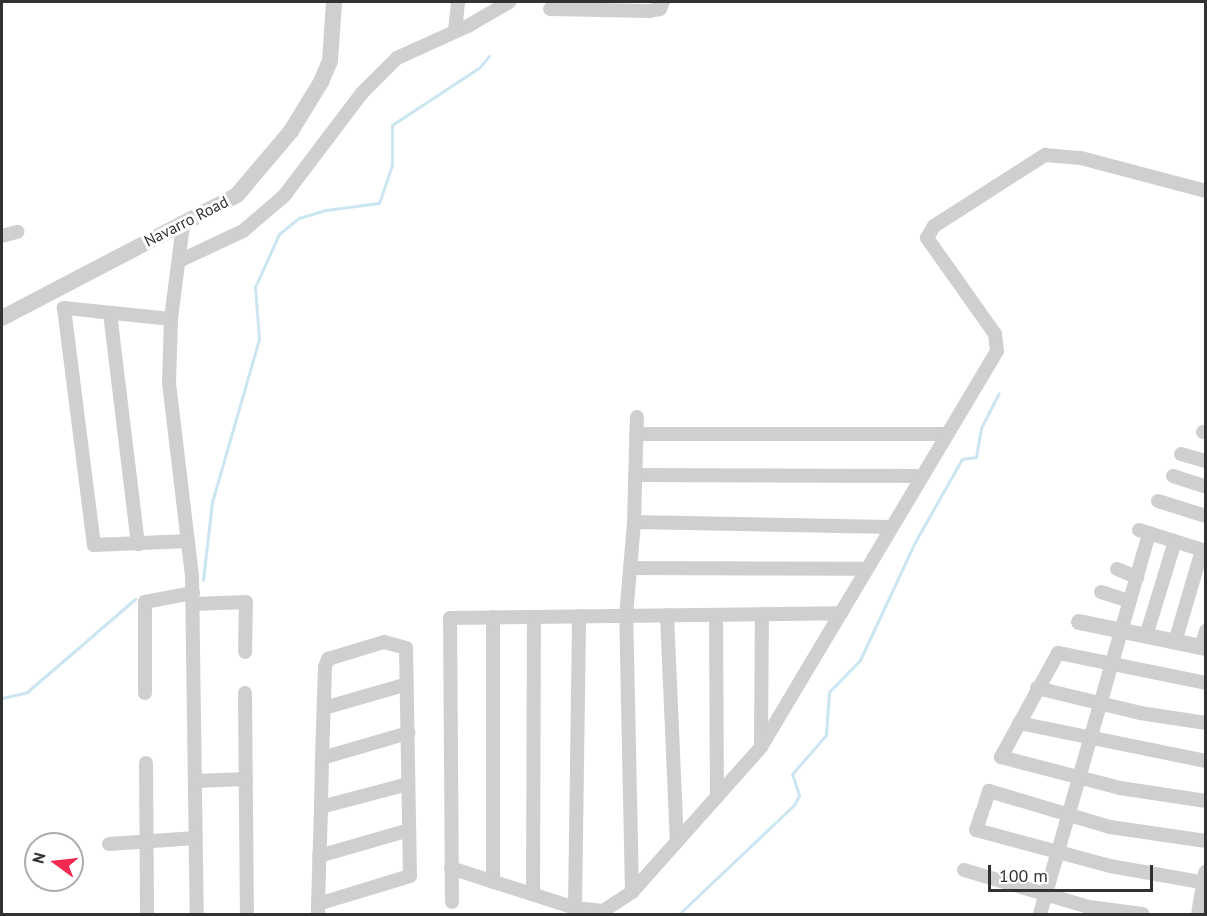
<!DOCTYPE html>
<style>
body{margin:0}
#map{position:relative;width:1207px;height:916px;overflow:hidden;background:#fff;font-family:"PT Sans",sans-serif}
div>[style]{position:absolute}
.stream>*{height:3px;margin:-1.5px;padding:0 1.5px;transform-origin:1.5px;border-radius:1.5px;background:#cbe6f0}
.minor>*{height:14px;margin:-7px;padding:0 7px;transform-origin:7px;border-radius:7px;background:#cfcfcf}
.tertiary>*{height:16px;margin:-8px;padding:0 8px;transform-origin:8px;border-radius:8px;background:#cfcfcf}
span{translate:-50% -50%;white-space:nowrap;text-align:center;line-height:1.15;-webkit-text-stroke:6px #fff;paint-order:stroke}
.street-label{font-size:16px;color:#323232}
.frame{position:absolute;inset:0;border:3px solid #323232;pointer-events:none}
.north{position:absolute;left:24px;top:832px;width:60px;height:60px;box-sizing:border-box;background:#fff;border:2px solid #adadad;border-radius:50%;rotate:285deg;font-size:16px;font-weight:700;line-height:24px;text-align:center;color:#323232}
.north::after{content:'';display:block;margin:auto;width:21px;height:27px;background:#f4294f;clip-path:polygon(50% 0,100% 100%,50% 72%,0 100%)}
.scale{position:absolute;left:988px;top:865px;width:165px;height:27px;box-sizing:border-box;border:3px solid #323232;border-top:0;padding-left:8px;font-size:18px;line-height:21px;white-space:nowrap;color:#323232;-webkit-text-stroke:4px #fff;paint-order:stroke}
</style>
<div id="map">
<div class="stream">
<div style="left:203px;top:580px;width:79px;rotate:-83.4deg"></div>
<div style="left:212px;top:502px;width:170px;rotate:-73.9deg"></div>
<div style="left:259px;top:339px;width:52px;rotate:-94.4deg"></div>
<div style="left:255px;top:287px;width:58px;rotate:-65.6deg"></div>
<div style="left:279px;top:234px;width:26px;rotate:-39deg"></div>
<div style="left:299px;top:218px;width:28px;rotate:-17deg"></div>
<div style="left:326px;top:210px;width:53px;rotate:-7.5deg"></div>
<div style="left:379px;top:203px;width:40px;rotate:-71.1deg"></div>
<div style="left:392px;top:165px;width:40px;rotate:-90deg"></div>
<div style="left:392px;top:125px;width:105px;rotate:-33.4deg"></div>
<div style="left:480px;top:67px;width:14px;rotate:-51deg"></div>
<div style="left:2px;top:698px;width:26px;rotate:-13deg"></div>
<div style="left:27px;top:692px;width:143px;rotate:-40.7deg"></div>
<div style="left:679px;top:914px;width:158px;rotate:-43.5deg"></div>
<div style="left:794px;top:805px;width:11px;rotate:-63deg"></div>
<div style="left:799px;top:795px;width:22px;rotate:-108deg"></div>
<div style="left:792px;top:774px;width:52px;rotate:-48.9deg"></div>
<div style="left:826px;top:735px;width:43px;rotate:-86deg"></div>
<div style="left:829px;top:692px;width:45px;rotate:-45.9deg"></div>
<div style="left:860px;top:660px;width:130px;rotate:-65deg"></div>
<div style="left:915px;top:542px;width:95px;rotate:-60.5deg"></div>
<div style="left:962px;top:459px;width:14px;rotate:-8deg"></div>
<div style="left:976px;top:457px;width:29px;rotate:-80deg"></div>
<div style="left:981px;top:428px;width:39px;rotate:-63deg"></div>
</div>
<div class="minor">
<div style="left:550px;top:9px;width:99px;rotate:1.2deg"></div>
<div style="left:649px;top:11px;width:11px;rotate:-10deg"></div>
<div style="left:660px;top:9px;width:8px;rotate:-67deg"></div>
<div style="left:455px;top:31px;width:29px;rotate:-84deg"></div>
<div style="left:183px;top:225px;width:95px;rotate:97.3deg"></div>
<div style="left:171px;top:319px;width:64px;rotate:91.8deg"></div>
<div style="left:169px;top:383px;width:194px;rotate:83.2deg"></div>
<div style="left:192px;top:576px;width:338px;rotate:89.2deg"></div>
<div style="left:2px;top:236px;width:16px;rotate:-15deg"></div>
<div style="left:179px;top:261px;width:71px;rotate:-25.1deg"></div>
<div style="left:243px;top:231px;width:54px;rotate:-40.5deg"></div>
<div style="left:284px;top:196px;width:129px;rotate:-52.9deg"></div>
<div style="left:362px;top:93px;width:49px;rotate:-45deg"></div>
<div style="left:397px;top:58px;width:78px;rotate:-24.3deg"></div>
<div style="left:468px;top:26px;width:48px;rotate:-30.3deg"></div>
<div style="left:110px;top:313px;width:233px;rotate:83.1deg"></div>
<div style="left:171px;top:319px;width:108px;rotate:-174.1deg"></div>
<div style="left:64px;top:308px;width:239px;rotate:82.8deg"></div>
<div style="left:94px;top:545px;width:94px;rotate:-2.4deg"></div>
<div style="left:1203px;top:432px;width:3px"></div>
<div style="left:636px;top:434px;width:311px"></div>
<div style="left:1181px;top:454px;width:26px;rotate:16deg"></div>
<div style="left:635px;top:475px;width:286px;rotate:0.2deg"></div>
<div style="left:1173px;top:476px;width:35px;rotate:18deg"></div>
<div style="left:1158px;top:501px;width:50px;rotate:17.4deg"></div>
<div style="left:634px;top:522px;width:256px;rotate:1.1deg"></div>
<div style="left:1139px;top:530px;width:70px;rotate:17.4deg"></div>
<div style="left:630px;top:568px;width:235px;rotate:0.2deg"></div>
<div style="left:1117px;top:569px;width:22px;rotate:22deg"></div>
<div style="left:1101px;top:592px;width:29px;rotate:18deg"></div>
<div style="left:193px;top:604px;width:53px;rotate:-2.2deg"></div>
<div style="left:246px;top:602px;width:50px;rotate:91.1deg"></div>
<div style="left:667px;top:615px;width:227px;rotate:87.5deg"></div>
<div style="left:716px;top:615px;width:182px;rotate:89.7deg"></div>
<div style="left:493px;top:617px;width:265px;rotate:90deg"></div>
<div style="left:1146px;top:636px;width:99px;rotate:-73deg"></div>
<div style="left:1175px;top:642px;width:96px;rotate:-73.6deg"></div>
<div style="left:1201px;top:647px;width:17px;rotate:-73deg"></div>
<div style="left:1206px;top:683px;width:151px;rotate:-168.5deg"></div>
<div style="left:1058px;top:653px;width:119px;rotate:118.7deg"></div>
<div style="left:1001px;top:757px;width:123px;rotate:14.6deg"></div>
<div style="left:1120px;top:788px;width:87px;rotate:8.6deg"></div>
<div style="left:1037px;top:688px;width:106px;rotate:13.6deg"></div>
<div style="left:1140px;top:713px;width:67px;rotate:8.6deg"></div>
<div style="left:145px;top:693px;width:91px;rotate:-90deg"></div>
<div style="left:145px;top:602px;width:49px;rotate:-10.6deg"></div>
<div style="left:245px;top:693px;width:221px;rotate:89.5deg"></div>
<div style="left:324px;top:708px;width:86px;rotate:-16.1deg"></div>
<div style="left:1019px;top:723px;width:191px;rotate:11.5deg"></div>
<div style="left:761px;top:744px;width:130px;rotate:-89.6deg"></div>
<div style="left:322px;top:758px;width:90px;rotate:-16.2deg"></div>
<div style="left:146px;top:763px;width:151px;rotate:89.6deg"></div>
<div style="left:195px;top:781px;width:51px;rotate:-2.2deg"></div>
<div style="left:321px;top:807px;width:90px;rotate:-14.8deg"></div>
<div style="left:984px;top:807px;width:17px;rotate:-73deg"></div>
<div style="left:989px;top:791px;width:126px;rotate:16.6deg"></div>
<div style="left:1110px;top:827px;width:97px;rotate:8.3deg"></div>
<div style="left:982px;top:812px;width:19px;rotate:108deg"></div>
<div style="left:976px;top:830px;width:139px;rotate:15deg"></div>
<div style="left:1110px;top:866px;width:97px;rotate:10deg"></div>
<div style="left:109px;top:844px;width:87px;rotate:-3.9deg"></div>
<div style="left:319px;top:856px;width:94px;rotate:-16.1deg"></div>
<div style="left:451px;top:868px;width:130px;rotate:17.9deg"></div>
<div style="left:575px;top:908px;width:28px;rotate:6deg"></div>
<div style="left:603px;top:911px;width:35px;rotate:-33deg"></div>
<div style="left:632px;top:892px;width:194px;rotate:-48.3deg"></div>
<div style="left:761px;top:747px;width:461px;rotate:-59.2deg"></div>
<div style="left:997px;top:351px;width:17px;rotate:-97deg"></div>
<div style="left:995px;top:334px;width:118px;rotate:-125.3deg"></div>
<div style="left:927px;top:238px;width:14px;rotate:-60deg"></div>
<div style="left:934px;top:226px;width:132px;rotate:-32.6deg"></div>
<div style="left:1045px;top:155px;width:36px;rotate:5deg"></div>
<div style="left:1081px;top:158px;width:129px;rotate:14.8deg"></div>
<div style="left:964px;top:870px;width:130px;rotate:16.5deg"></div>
<div style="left:1089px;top:907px;width:54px;rotate:7.4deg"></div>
<div style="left:632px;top:892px;width:276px;rotate:-91.2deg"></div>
<div style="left:626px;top:616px;width:94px;rotate:-85.1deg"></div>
<div style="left:634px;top:522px;width:105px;rotate:-88.4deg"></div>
<div style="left:533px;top:894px;width:277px;rotate:-89.8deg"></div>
<div style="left:452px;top:902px;width:284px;rotate:-90.4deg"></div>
<div style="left:450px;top:618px;width:391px;rotate:-0.7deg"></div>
<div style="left:575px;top:908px;width:292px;rotate:-89.2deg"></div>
<div style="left:318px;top:914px;width:10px;rotate:-90deg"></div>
<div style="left:318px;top:904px;width:97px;rotate:-88.2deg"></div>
<div style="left:321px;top:807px;width:49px;rotate:-88.8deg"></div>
<div style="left:322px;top:758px;width:91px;rotate:-88.1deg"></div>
<div style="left:325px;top:667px;width:9px;rotate:-69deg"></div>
<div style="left:328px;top:659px;width:59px;rotate:-16.9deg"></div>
<div style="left:384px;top:642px;width:23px;rotate:15deg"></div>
<div style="left:406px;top:648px;width:228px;rotate:89deg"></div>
<div style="left:410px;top:876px;width:96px;rotate:163.1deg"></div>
<div style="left:1040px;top:914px;width:396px;rotate:-74deg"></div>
</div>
<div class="tertiary">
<div style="left:2px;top:318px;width:265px;rotate:-27.6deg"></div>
<div style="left:237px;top:195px;width:84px;rotate:-49.8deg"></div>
<div style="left:291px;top:131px;width:57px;rotate:-58.5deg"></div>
<div style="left:321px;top:82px;width:23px;rotate:-67deg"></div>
<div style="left:330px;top:61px;width:59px;rotate:-86.1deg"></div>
<div style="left:1079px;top:622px;width:130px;rotate:11.6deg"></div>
<div style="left:1199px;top:914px;width:42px;rotate:-80.3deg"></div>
</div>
<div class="street-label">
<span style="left:186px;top:221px;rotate:-27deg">Navarro Road</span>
</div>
<div class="frame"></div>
<div class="north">N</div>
<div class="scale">100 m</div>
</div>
